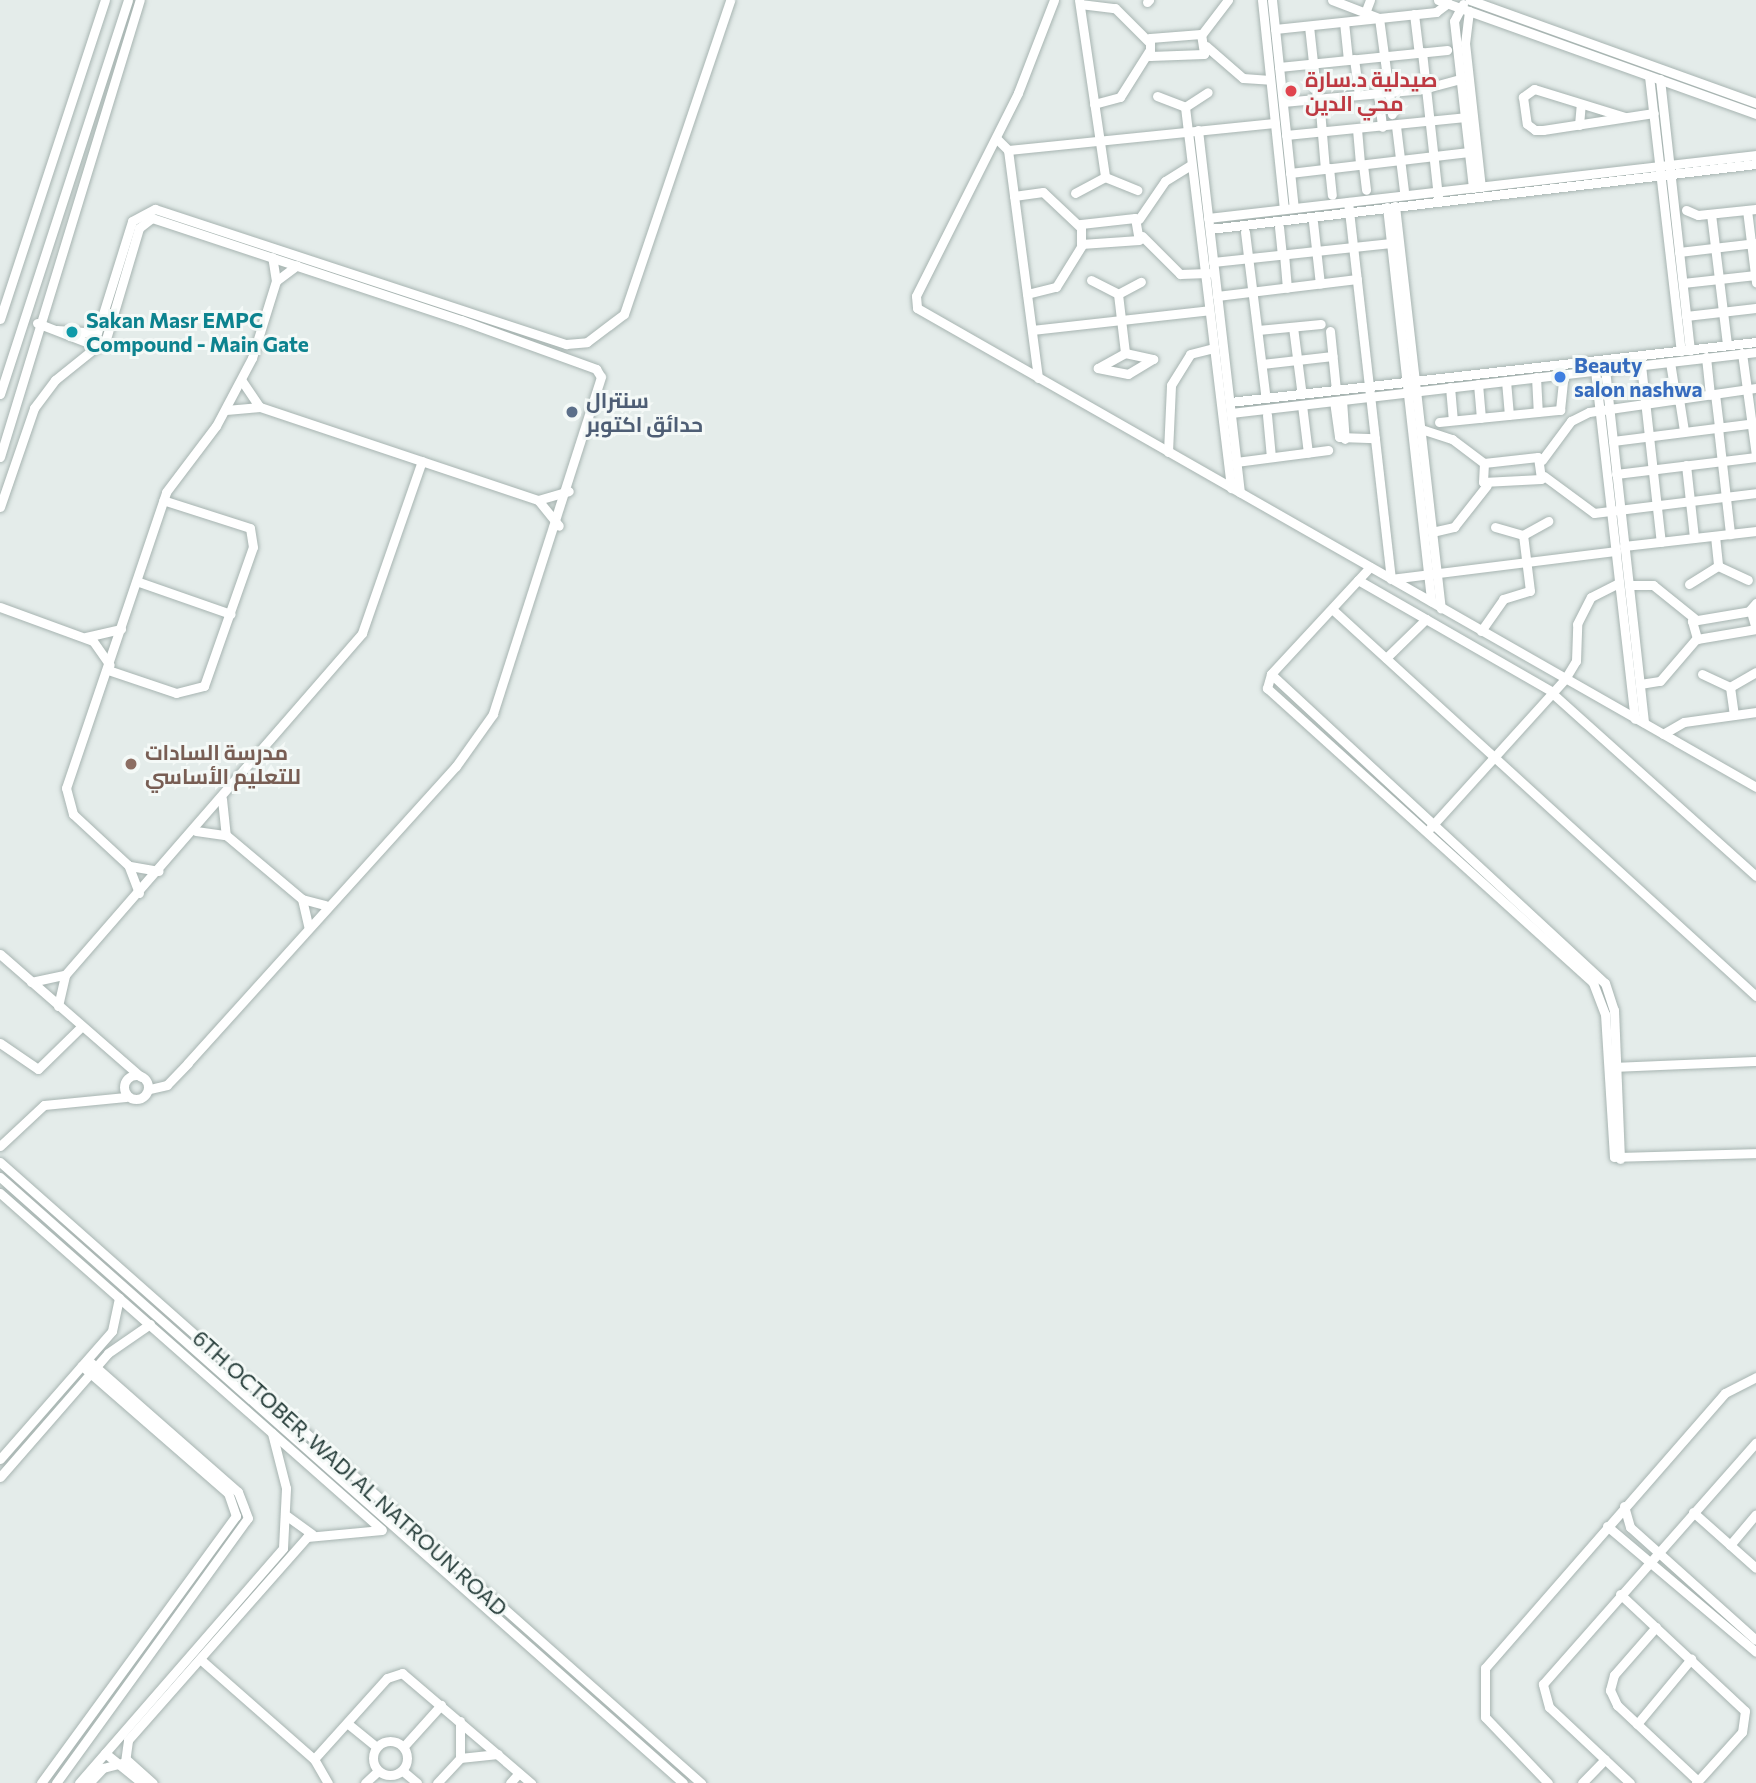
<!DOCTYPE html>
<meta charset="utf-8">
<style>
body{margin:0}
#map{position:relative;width:1756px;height:1783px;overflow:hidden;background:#e4ecea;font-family:Commissioner,Cairo,sans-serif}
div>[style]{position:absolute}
.roads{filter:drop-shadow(0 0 2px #a7b4b1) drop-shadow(0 0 2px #a7b4b1)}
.minor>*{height:9px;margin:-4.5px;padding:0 4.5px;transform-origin:4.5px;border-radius:4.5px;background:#fff}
.minor>.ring{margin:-4.5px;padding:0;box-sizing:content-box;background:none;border:9px solid #fff;border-radius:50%}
.dots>*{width:19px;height:19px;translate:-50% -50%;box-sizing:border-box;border:4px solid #f4f9f7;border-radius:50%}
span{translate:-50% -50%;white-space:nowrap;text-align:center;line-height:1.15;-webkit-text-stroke:6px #f4f9f7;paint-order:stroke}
.health-label{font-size:21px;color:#be3a42;font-weight:700}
.left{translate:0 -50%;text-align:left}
.culture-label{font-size:21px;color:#0d838f;font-weight:700}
.shop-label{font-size:21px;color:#366cbe;font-weight:700}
.service-label{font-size:21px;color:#4e5e75;font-weight:700}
.education-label{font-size:21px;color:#785e54;font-weight:700}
.street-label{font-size:21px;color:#253c39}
</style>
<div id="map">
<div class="roads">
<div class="minor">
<div style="left:1054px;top:0;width:100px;rotate:111.2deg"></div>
<div style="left:1018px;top:93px;width:227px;rotate:116.7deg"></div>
<div style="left:916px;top:296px;width:12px;rotate:85deg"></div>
<div style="left:917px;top:308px;width:966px;rotate:29.72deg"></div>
<div style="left:1079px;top:0;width:179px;rotate:81.6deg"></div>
<div style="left:1262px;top:0;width:210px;rotate:84deg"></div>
<div style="left:1272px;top:0;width:209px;rotate:84deg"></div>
<div style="left:1332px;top:0;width:50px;rotate:21deg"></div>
<div style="left:1379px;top:18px;width:97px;rotate:82.3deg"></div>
<div style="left:1438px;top:0;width:338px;rotate:19.7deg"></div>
<div style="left:1470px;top:0;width:304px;rotate:19.8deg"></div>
<div style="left:1147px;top:2px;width:3px;rotate:-45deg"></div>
<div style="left:1080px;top:4px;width:35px;rotate:7deg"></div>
<div style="left:1115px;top:8px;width:47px;rotate:45deg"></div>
<div style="left:1463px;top:4px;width:19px;rotate:118deg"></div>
<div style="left:1454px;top:21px;width:168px;rotate:83.5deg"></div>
<div style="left:1469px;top:11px;width:32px;rotate:97deg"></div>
<div style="left:1465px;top:43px;width:145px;rotate:83.7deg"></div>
<div style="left:1365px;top:13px;width:14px;rotate:-69deg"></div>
<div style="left:1414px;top:14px;width:39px;rotate:83deg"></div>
<div style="left:1344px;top:22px;width:38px;rotate:84deg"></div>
<div style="left:1309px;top:26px;width:73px;rotate:83.7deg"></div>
<div style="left:1275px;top:29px;width:162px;rotate:-6deg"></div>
<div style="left:1436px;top:12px;width:15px;rotate:-37deg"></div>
<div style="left:1201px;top:34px;width:20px;rotate:81deg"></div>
<div style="left:1204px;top:54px;width:54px;rotate:177.9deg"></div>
<div style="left:1150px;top:56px;width:18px;rotate:-90deg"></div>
<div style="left:1150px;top:38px;width:51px;rotate:-4.5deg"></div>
<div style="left:1202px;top:34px;width:43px;rotate:-52.6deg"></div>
<div style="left:1206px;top:46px;width:49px;rotate:40.9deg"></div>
<div style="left:1243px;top:78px;width:27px;rotate:4deg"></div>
<div style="left:1422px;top:52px;width:146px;rotate:83.7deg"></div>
<div style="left:1354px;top:59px;width:36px;rotate:82deg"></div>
<div style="left:1279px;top:67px;width:169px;rotate:-5.8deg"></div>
<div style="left:1649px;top:76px;width:277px;rotate:83.4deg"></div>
<div style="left:1660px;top:79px;width:273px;rotate:83.7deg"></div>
<div style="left:1378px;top:93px;width:34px;rotate:83deg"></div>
<div style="left:1157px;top:96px;width:30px;rotate:21deg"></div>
<div style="left:1185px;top:107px;width:27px;rotate:-33deg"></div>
<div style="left:1319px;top:98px;width:71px;rotate:85.2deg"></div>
<div style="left:1283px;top:102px;width:141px;rotate:-5.3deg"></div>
<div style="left:1423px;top:89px;width:38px;rotate:-15deg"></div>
<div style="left:1094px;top:104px;width:27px;rotate:-15deg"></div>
<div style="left:1120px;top:97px;width:54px;rotate:-57.8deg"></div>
<div style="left:1185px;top:107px;width:384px;rotate:83.1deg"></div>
<div style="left:1625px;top:117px;width:95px;rotate:-162.9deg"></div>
<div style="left:1534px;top:89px;width:14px;rotate:144deg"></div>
<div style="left:1523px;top:97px;width:27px;rotate:82deg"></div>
<div style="left:1527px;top:124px;width:10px;rotate:37deg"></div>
<div style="left:1535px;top:130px;width:8px"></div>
<div style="left:1543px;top:130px;width:112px;rotate:-8.7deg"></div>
<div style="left:1579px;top:125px;width:21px;rotate:-85deg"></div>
<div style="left:1396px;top:126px;width:65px;rotate:83deg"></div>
<div style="left:1357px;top:129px;width:36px;rotate:85deg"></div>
<div style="left:1198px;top:130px;width:365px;rotate:83.4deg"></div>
<div style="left:1286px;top:135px;width:180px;rotate:-5.7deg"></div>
<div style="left:996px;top:138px;width:17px;rotate:45deg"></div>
<div style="left:1008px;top:150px;width:268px;rotate:-5.8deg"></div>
<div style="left:1008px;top:150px;width:230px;rotate:82.5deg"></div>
<div style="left:1363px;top:165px;width:25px;rotate:83deg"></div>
<div style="left:1329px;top:168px;width:27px;rotate:84deg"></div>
<div style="left:1290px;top:173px;width:180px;rotate:-6.7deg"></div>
<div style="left:1075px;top:193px;width:34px;rotate:-28deg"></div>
<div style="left:1105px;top:177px;width:35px;rotate:22deg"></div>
<div style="left:1014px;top:196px;width:29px;rotate:-8deg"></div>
<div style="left:1043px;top:192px;width:50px;rotate:43.4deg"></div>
<div style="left:1348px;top:202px;width:379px;rotate:83.5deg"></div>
<div style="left:1391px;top:579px;width:227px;rotate:-7.1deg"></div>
<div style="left:1395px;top:206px;width:405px;rotate:83.5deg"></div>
<div style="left:1387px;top:207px;width:397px;rotate:83.6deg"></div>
<div style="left:1686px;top:210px;width:13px;rotate:23deg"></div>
<div style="left:1698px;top:215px;width:58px;rotate:-5.9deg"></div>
<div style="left:1747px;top:210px;width:73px;rotate:82.9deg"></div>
<div style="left:1711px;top:214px;width:132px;rotate:83deg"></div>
<div style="left:1135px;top:218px;width:22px;rotate:80deg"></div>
<div style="left:1139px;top:240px;width:58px;rotate:176.1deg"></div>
<div style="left:1081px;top:244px;width:20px;rotate:-90deg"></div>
<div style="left:1081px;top:224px;width:54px;rotate:-6.3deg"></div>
<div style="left:1208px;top:218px;width:552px;rotate:-6.56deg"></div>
<div style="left:1139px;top:219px;width:46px;rotate:-55.6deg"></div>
<div style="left:1165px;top:181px;width:31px;rotate:-32deg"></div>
<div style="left:1313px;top:222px;width:62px;rotate:83.6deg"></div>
<div style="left:1279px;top:227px;width:27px;rotate:84deg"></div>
<div style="left:1210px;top:229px;width:550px;rotate:-6.79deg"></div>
<div style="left:1245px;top:232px;width:162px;rotate:82.9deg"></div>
<div style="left:1142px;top:236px;width:54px;rotate:45deg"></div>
<div style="left:1180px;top:274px;width:28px;rotate:-2deg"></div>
<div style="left:1679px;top:252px;width:78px;rotate:-6.7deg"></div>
<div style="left:1284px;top:254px;width:34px;rotate:85deg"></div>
<div style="left:1213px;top:262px;width:179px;rotate:-6.1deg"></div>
<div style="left:1091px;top:280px;width:30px;rotate:27deg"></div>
<div style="left:1118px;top:294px;width:26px;rotate:-28deg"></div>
<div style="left:276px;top:281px;width:26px;rotate:-37deg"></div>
<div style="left:1683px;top:283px;width:73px;rotate:-6.3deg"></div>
<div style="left:1027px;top:294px;width:30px;rotate:-14deg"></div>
<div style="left:1056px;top:287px;width:49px;rotate:-58.2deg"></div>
<div style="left:1118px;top:294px;width:59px;rotate:83.2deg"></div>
<div style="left:1217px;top:296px;width:141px;rotate:-6.9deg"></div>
<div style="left:1686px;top:316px;width:70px;rotate:-6.5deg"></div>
<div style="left:0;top:319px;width:336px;rotate:-71.8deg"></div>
<div style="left:37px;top:323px;width:66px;rotate:21.2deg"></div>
<div style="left:1293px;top:327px;width:63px;rotate:82.6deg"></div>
<div style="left:57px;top:330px;width:40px;rotate:4.3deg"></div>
<div style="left:97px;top:333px;width:117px;rotate:-72.6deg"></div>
<div style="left:132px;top:221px;width:26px;rotate:-28deg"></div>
<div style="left:155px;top:209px;width:433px;rotate:18.2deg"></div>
<div style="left:566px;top:344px;width:21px;rotate:-5deg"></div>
<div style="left:587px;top:342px;width:46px;rotate:-37.1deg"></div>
<div style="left:624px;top:314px;width:331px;rotate:-71.3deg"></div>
<div style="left:1032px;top:330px;width:178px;rotate:-6.4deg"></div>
<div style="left:1258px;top:330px;width:63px;rotate:-5.4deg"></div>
<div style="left:1330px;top:331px;width:59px;rotate:84.2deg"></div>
<div style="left:1125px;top:353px;width:29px;rotate:12deg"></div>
<div style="left:1153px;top:359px;width:29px;rotate:149deg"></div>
<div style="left:1128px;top:374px;width:31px;rotate:-169deg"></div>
<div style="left:1098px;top:368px;width:31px;rotate:-29deg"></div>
<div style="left:1742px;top:353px;width:103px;rotate:82.2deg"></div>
<div style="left:1706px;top:357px;width:38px;rotate:84deg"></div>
<div style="left:1670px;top:362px;width:38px;rotate:81deg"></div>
<div style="left:1262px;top:364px;width:71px;rotate:-6.4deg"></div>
<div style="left:1641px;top:365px;width:178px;rotate:83.6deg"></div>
<div style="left:1605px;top:369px;width:356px;rotate:83.7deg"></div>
<div style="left:1595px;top:370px;width:351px;rotate:83.5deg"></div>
<div style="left:1536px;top:377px;width:35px;rotate:87deg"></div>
<div style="left:242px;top:381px;width:30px;rotate:56deg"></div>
<div style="left:1506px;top:381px;width:34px;rotate:85deg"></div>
<div style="left:1478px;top:384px;width:34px;rotate:85deg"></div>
<div style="left:1450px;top:387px;width:33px;rotate:85deg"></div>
<div style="left:0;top:394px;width:414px;rotate:-72deg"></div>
<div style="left:1715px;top:394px;width:34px;rotate:83deg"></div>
<div style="left:1679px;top:399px;width:33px;rotate:81deg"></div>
<div style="left:1342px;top:400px;width:39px;rotate:86deg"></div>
<div style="left:1334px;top:401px;width:36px;rotate:82deg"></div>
<div style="left:1339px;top:437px;width:36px;rotate:2deg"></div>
<div style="left:1230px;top:402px;width:529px;rotate:-6.51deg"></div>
<div style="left:1302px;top:405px;width:48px;rotate:82.9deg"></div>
<div style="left:226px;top:410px;width:34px;rotate:-5deg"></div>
<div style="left:260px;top:407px;width:293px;rotate:18.5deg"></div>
<div style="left:538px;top:500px;width:33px;rotate:51deg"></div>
<div style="left:1231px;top:413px;width:529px;rotate:-6.63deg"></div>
<div style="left:1267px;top:415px;width:42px;rotate:84.6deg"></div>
<div style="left:1439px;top:422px;width:122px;rotate:-5.7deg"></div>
<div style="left:1560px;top:410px;width:36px;rotate:-84deg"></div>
<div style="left:1718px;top:428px;width:107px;rotate:83.5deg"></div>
<div style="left:1421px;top:429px;width:33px;rotate:18deg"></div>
<div style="left:1452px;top:439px;width:40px;rotate:37deg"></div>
<div style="left:1613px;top:441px;width:144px;rotate:-7.2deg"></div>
<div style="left:1168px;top:452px;width:67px;rotate:-87.4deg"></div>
<div style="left:1171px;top:385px;width:36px;rotate:-58deg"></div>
<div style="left:1190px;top:354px;width:25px;rotate:-14deg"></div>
<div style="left:0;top:457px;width:478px;rotate:-73deg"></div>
<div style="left:1538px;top:457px;width:22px;rotate:82deg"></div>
<div style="left:1541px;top:479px;width:58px;rotate:177deg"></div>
<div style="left:1483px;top:482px;width:19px;rotate:-87deg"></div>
<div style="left:1484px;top:463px;width:54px;rotate:-6.3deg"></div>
<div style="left:1542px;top:460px;width:49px;rotate:-53.4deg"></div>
<div style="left:1571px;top:421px;width:20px;rotate:-27deg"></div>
<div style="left:1589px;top:412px;width:169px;rotate:-8.2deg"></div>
<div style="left:1236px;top:462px;width:93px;rotate:-7.4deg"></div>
<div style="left:1686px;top:465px;width:73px;rotate:83.7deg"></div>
<div style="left:1616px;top:474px;width:141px;rotate:-6.9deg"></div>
<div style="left:1544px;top:476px;width:62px;rotate:36.5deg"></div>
<div style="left:1594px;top:513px;width:163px;rotate:-7deg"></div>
<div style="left:538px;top:500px;width:32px;rotate:-16deg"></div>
<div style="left:0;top:507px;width:105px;rotate:-71deg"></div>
<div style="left:34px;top:408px;width:35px;rotate:-53deg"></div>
<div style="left:55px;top:380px;width:65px;rotate:-38.8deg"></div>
<div style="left:106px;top:339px;width:116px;rotate:-73.4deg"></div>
<div style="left:139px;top:228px;width:16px;rotate:-38deg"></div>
<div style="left:152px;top:218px;width:325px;rotate:18.3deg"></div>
<div style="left:461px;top:320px;width:144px;rotate:19.9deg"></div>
<div style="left:596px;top:369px;width:9px;rotate:58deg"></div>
<div style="left:601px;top:377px;width:354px;rotate:107.8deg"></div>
<div style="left:493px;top:714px;width:64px;rotate:125.4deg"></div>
<div style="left:456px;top:766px;width:400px;rotate:132.1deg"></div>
<div style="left:188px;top:1063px;width:30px;rotate:134deg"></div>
<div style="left:167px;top:1085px;width:17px;rotate:167deg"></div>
<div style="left:1495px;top:527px;width:29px;rotate:16deg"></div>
<div style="left:1523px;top:535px;width:29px;rotate:-29deg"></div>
<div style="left:1432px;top:532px;width:23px;rotate:-13deg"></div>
<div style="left:1454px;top:527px;width:53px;rotate:-51.8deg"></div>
<div style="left:1715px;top:536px;width:30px;rotate:84deg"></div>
<div style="left:1624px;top:546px;width:133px;rotate:-6.5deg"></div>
<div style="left:1370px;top:567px;width:146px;rotate:132.8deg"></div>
<div style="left:1271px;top:674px;width:15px;rotate:106deg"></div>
<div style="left:1267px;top:688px;width:440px;rotate:42.1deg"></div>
<div style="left:1593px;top:983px;width:33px;rotate:69deg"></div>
<div style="left:1605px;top:1014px;width:143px;rotate:86.4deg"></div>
<div style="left:1614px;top:1157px;width:142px;rotate:-1.6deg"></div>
<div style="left:1358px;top:580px;width:225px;rotate:29.9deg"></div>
<div style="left:139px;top:582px;width:97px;rotate:19.2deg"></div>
<div style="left:1689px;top:584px;width:34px;rotate:-32deg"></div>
<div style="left:1718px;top:566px;width:33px;rotate:25deg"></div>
<div style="left:1629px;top:585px;width:24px"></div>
<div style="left:1653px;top:585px;width:53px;rotate:38.8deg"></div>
<div style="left:0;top:607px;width:99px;rotate:20.1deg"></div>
<div style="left:93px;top:641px;width:29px;rotate:55deg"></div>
<div style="left:1332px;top:609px;width:574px;rotate:42.39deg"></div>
<div style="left:1749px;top:611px;width:11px;rotate:-49deg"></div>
<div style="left:1756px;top:629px;width:19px;rotate:-106deg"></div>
<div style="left:1751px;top:611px;width:60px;rotate:170.4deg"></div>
<div style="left:1692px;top:621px;width:19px;rotate:74deg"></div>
<div style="left:1697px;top:639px;width:60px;rotate:-9.6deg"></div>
<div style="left:1481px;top:631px;width:39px;rotate:-55deg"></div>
<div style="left:1503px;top:599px;width:28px;rotate:-17deg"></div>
<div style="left:1530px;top:591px;width:56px;rotate:-97.1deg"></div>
<div style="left:86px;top:637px;width:36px;rotate:-13deg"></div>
<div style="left:1386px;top:658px;width:56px;rotate:-44.3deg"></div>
<div style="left:108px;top:670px;width:72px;rotate:18.7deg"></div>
<div style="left:176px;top:693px;width:29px;rotate:-14deg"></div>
<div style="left:204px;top:686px;width:147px;rotate:-70.6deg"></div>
<div style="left:253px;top:547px;width:19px;rotate:-99deg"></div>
<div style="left:250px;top:528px;width:91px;rotate:-162.2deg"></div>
<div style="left:1271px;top:674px;width:455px;rotate:42.8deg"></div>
<div style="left:1605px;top:983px;width:28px;rotate:72deg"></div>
<div style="left:1614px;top:1010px;width:149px;rotate:87.7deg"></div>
<div style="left:1702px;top:674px;width:31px;rotate:25deg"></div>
<div style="left:1730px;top:687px;width:30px;rotate:-30deg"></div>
<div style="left:1640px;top:684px;width:20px;rotate:-9deg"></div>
<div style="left:1660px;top:681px;width:55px;rotate:-49.4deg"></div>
<div style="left:1730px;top:687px;width:28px;rotate:82deg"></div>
<div style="left:1552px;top:693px;width:274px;rotate:41.9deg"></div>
<div style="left:1663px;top:734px;width:24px;rotate:-30deg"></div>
<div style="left:1684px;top:722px;width:73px;rotate:-7.9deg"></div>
<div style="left:222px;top:799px;width:36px;rotate:84deg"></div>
<div style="left:1430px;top:828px;width:201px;rotate:-47.8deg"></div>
<div style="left:1565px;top:679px;width:21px;rotate:-59deg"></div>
<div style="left:1576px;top:661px;width:37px;rotate:-88deg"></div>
<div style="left:1577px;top:624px;width:30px;rotate:-63deg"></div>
<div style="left:1591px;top:597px;width:31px;rotate:-27deg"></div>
<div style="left:196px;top:831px;width:30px;rotate:8deg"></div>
<div style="left:226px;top:835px;width:99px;rotate:40.1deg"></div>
<div style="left:302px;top:899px;width:24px;rotate:15deg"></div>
<div style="left:130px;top:866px;width:29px;rotate:10deg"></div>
<div style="left:139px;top:893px;width:30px;rotate:-111deg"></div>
<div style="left:128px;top:865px;width:75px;rotate:-137.2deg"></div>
<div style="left:73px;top:814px;width:27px;rotate:-105deg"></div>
<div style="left:66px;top:788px;width:312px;rotate:-71.3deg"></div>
<div style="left:166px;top:492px;width:83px;rotate:-52.9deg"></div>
<div style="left:216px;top:426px;width:77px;rotate:-62.1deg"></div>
<div style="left:252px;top:358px;width:81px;rotate:-72.7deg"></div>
<div style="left:276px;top:281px;width:24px;rotate:-99deg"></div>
<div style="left:302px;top:899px;width:28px;rotate:77deg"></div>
<div style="left:0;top:954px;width:187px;rotate:41.1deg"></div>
<div style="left:31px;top:982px;width:35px;rotate:-12deg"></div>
<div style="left:58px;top:1006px;width:32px;rotate:-77deg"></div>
<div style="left:65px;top:975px;width:453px;rotate:-49deg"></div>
<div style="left:362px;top:633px;width:182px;rotate:-70.8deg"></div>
<div style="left:0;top:1043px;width:46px;rotate:34.4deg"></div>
<div style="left:38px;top:1069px;width:60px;rotate:-44.3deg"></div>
<div style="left:1611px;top:1067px;width:145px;rotate:-2.4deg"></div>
<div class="ring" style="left:124px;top:1075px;width:15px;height:15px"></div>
<div style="left:0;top:1146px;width:60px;rotate:-43deg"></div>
<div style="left:44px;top:1105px;width:82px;rotate:-5.6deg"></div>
<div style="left:0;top:1162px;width:937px;rotate:41.54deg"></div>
<div style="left:0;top:1177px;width:913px;rotate:41.58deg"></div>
<div style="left:0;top:1193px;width:509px;rotate:41.42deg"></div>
<div style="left:0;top:1459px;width:170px;rotate:-48.8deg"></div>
<div style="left:112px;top:1331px;width:34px;rotate:-78deg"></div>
<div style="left:0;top:1477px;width:164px;rotate:-48.9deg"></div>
<div style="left:108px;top:1353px;width:51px;rotate:-34.6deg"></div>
<div style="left:1624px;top:1506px;width:22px;rotate:74deg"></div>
<div style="left:1630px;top:1527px;width:169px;rotate:41.9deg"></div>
<div style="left:1693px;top:1512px;width:84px;rotate:41.6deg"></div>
<div style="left:287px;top:1516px;width:31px;rotate:36deg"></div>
<div style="left:1607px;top:1526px;width:195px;rotate:40.2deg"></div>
<div style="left:1730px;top:1545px;width:40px;rotate:-50deg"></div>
<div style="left:1620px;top:1594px;width:171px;rotate:43.1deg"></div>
<div style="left:1745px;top:1711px;width:21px;rotate:98deg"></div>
<div style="left:1742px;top:1732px;width:69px;rotate:132deg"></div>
<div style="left:1656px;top:1627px;width:64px;rotate:131.2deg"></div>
<div style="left:1614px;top:1675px;width:16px;rotate:105deg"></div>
<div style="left:1610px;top:1690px;width:17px;rotate:65deg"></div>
<div style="left:1617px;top:1705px;width:111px;rotate:43.2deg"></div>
<div style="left:200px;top:1659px;width:152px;rotate:41.3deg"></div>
<div style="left:314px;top:1759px;width:28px;rotate:60deg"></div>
<div style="left:460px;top:1721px;width:37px;rotate:90deg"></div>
<div style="left:460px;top:1758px;width:38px;rotate:-6deg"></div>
<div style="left:347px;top:1723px;width:36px;rotate:39deg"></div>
<div style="left:1637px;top:1724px;width:85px;rotate:-50.3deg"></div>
<div class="ring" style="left:373px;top:1741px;width:25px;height:25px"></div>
<div style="left:405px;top:1745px;width:54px;rotate:-48deg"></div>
<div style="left:105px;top:1753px;width:48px;rotate:39deg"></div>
<div style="left:126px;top:1759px;width:36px;rotate:42deg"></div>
<div style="left:314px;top:1759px;width:109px;rotate:-48deg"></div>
<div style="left:387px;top:1678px;width:16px;rotate:-18deg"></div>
<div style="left:402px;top:1673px;width:170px;rotate:40.5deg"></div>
<div style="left:404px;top:1772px;width:17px;rotate:40deg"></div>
<div style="left:41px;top:1783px;width:331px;rotate:-53.9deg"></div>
<div style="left:236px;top:1516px;width:24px;rotate:-109deg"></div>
<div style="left:228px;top:1493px;width:194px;rotate:-139deg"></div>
<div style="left:56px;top:1783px;width:327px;rotate:-54.1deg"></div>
<div style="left:248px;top:1518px;width:28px;rotate:-111deg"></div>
<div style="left:238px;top:1492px;width:200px;rotate:-138.7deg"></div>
<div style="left:79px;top:1783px;width:311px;rotate:-49deg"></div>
<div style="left:283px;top:1548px;width:60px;rotate:-87.1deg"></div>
<div style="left:286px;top:1488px;width:57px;rotate:-104.3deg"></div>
<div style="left:89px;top:1783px;width:21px;rotate:-47deg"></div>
<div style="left:103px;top:1768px;width:23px;rotate:-15deg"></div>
<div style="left:125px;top:1762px;width:22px;rotate:-82deg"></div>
<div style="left:128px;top:1740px;width:271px;rotate:-48.6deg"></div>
<div style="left:307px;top:1537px;width:75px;rotate:-5.3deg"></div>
<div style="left:365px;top:1783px;width:16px;rotate:-43deg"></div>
<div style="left:437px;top:1783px;width:34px;rotate:-47deg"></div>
<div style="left:510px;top:1783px;width:13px;rotate:-48deg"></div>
<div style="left:1548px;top:1783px;width:91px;rotate:-133.7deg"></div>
<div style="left:1485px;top:1717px;width:49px;rotate:-90deg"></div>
<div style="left:1485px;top:1668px;width:365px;rotate:-48.9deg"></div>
<div style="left:1725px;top:1393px;width:35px;rotate:-27deg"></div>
<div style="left:1582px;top:1783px;width:33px;rotate:-46deg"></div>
<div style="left:1630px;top:1783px;width:111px;rotate:-136.8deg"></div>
<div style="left:1549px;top:1707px;width:24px;rotate:-105deg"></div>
<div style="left:1543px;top:1684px;width:322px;rotate:-48.6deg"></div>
</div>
</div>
<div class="dots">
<div style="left:1291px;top:91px;background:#e0444e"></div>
<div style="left:72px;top:332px;background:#0f9aa8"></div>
<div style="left:1560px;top:377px;background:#3f7fe0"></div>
<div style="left:572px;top:412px;background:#5c6f8a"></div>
<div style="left:131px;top:764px;background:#8d6e63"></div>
</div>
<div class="health-label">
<span class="left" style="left:1305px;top:91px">صيدلية د.سارة<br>محي الدين</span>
</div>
<div class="culture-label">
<span class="left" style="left:86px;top:332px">Sakan Masr EMPC<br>Compound - Main Gate</span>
</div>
<div class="shop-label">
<span class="left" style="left:1574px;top:377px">Beauty<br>salon nashwa</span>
</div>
<div class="service-label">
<span class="left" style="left:586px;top:412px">سنترال<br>حدائق اكتوبر</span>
</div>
<div class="education-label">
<span class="left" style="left:145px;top:764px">مدرسة السادات<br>للتعليم الأساسي</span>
</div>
<div class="street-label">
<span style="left:350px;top:1473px;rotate:42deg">6TH OCTOBER, WADI AL NATROUN ROAD</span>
</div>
</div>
